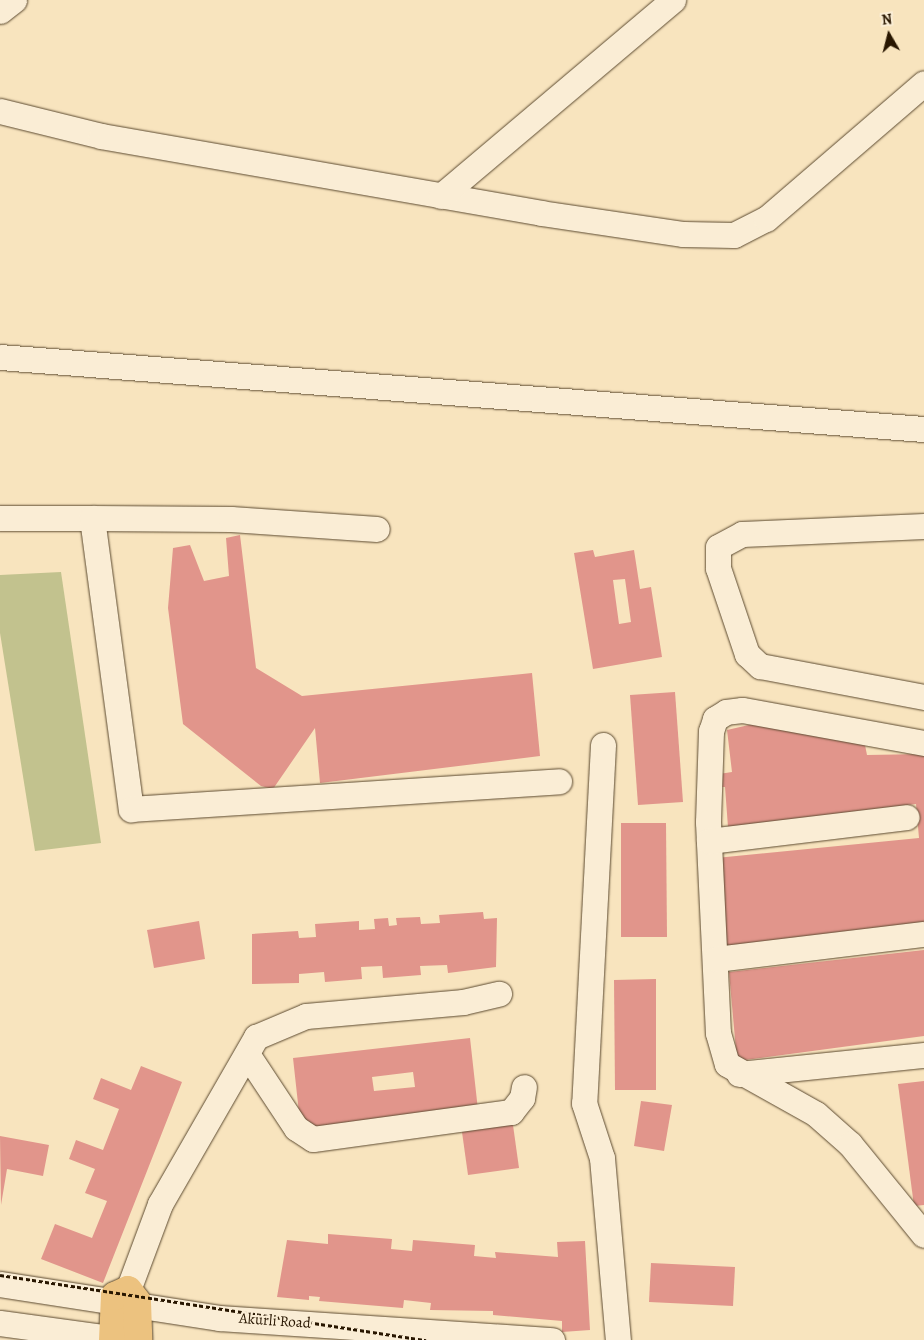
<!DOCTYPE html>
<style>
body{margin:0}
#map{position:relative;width:924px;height:1340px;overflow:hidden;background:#f8e4be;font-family:Alegreya,serif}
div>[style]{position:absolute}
.green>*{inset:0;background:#c2c28e}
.building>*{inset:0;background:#e1958b}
.roads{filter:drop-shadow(0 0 1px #5c4a30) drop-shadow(0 0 1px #5c4a30)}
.minor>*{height:25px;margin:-12.5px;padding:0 12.5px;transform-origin:12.5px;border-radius:12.5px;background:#faedd5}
.major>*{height:28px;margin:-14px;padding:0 14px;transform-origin:14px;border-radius:14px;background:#ecc27f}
.path-bridge>*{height:3px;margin-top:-1.5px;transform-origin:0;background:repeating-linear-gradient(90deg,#281600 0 4px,transparent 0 6.5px)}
span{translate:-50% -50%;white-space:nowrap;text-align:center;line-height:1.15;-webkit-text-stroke:4.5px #faedd5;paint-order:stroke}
.street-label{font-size:15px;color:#281600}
.north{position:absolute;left:864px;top:10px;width:50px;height:50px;-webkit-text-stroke:4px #faedd5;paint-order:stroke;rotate:352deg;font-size:14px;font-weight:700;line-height:20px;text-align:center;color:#281600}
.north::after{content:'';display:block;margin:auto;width:18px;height:22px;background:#281600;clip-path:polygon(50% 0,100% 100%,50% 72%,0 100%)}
</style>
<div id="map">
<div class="green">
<div style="clip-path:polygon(61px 572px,101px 843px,35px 851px,0 633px,0 575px)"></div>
</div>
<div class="building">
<div style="clip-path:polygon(240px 535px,256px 668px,302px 696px,532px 673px,540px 756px,320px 783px,315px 728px,273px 789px,261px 786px,183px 724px,168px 608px,173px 548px,190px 545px,204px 581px,229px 576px,226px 538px)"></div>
<div style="clip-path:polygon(evenodd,593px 550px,595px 557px,634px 550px,640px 589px,651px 587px,662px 657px,593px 669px,574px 553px,593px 550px,625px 579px,631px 622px,619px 624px,613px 580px,625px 579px)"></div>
<div style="clip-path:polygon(675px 692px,683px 802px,638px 805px,630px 695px)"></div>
<div style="clip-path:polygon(762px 722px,864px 740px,867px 755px,924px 754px,924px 933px,727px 955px,716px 858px,919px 838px,916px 804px,728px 827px,725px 787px,721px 787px,719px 774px,732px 772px,727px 730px)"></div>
<div style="clip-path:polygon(621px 823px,666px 823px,667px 937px,621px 937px)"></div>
<div style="clip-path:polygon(483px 912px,484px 919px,497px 918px,496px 967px,448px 973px,447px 965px,420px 966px,421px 975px,383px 978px,382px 966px,361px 967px,362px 979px,325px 982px,324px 972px,299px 974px,299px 983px,252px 984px,252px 934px,298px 931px,299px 938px,316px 937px,315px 924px,359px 921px,359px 930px,375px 929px,374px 919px,388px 918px,389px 926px,397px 925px,396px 918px,420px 917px,421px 924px,440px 923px,439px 915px)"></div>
<div style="clip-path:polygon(199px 921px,205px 959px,154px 968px,147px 930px)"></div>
<div style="clip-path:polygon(924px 950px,924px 1036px,737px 1061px,729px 972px)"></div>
<div style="clip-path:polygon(656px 979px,656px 1090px,615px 1090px,614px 980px)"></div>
<div style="clip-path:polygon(evenodd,470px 1038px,478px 1110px,301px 1131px,293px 1058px,470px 1038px,413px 1072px,415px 1087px,374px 1091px,372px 1077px,413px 1072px)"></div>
<div style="clip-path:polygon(141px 1066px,182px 1082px,103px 1283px,41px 1259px,55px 1224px,92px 1238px,107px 1201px,85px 1193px,95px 1169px,69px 1159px,76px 1140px,103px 1150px,119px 1109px,93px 1099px,101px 1078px,131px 1090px)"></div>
<div style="clip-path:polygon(924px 1081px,924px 1205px,914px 1206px,898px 1084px)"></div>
<div style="clip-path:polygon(641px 1101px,672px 1105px,664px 1151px,634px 1146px)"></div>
<div style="clip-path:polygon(512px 1118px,519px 1168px,468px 1175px,461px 1125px)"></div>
<div style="clip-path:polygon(0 1136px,49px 1145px,43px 1176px,7px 1169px,1px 1205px)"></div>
<div style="clip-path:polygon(328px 1234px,392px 1239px,391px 1249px,412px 1251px,413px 1240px,475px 1245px,474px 1256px,496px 1258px,495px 1252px,558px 1257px,557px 1242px,585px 1241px,590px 1330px,562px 1332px,562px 1321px,493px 1315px,493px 1311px,430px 1310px,431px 1303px,404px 1300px,403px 1308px,319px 1301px,320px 1297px,309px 1296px,309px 1300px,277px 1297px,287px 1240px,328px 1244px)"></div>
<div style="clip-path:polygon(651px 1263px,735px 1267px,733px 1306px,649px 1302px)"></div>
</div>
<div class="roads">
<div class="minor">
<div style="left:0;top:11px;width:18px;rotate:-38deg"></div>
<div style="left:0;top:111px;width:104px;rotate:13.9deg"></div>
<div style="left:101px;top:136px;width:447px;rotate:9.9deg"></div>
<div style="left:541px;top:213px;width:144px;rotate:8.4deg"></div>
<div style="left:683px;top:234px;width:51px;rotate:1.1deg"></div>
<div style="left:734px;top:235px;width:36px;rotate:-27deg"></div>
<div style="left:766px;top:219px;width:208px;rotate:-40.7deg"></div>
<div style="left:441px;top:196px;width:304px;rotate:-40.2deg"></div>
<div style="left:0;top:357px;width:927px;rotate:4.46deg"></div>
<div style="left:0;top:518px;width:92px"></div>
<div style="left:92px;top:518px;width:294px;rotate:82.4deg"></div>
<div style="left:131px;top:809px;width:429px;rotate:-3.7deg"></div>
<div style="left:92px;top:518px;width:139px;rotate:0.4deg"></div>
<div style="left:231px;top:519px;width:146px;rotate:3.9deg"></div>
<div style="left:924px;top:526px;width:182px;rotate:177.5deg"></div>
<div style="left:742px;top:534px;width:27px;rotate:152deg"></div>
<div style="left:718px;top:547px;width:21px;rotate:90deg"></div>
<div style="left:718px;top:568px;width:91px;rotate:71.4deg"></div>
<div style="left:747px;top:654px;width:18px;rotate:43deg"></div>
<div style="left:760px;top:666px;width:167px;rotate:10.7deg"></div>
<div style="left:924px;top:743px;width:185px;rotate:-169.7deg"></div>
<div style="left:742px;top:710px;width:16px;rotate:173deg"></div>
<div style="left:726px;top:712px;width:13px;rotate:148deg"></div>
<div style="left:715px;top:719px;width:13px;rotate:108deg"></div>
<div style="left:711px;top:731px;width:91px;rotate:91.9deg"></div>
<div style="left:708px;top:822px;width:211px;rotate:87.3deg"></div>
<div style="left:718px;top:1033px;width:32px;rotate:74deg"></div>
<div style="left:727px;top:1064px;width:102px;rotate:29.3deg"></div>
<div style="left:816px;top:1114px;width:45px;rotate:41.4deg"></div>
<div style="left:850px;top:1144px;width:117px;rotate:50.9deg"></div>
<div style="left:603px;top:745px;width:359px;rotate:93deg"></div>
<div style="left:584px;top:1103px;width:58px;rotate:71.9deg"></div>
<div style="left:602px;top:1158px;width:183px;rotate:85deg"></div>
<div style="left:709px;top:841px;width:199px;rotate:-6.9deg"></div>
<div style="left:716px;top:959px;width:209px;rotate:-6.9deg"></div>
<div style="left:249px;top:1057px;width:85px;rotate:56.5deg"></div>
<div style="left:296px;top:1128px;width:20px;rotate:33deg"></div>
<div style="left:313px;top:1139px;width:200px;rotate:-7.8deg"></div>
<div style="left:511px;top:1112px;width:18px;rotate:-52deg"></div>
<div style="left:522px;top:1098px;width:11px;rotate:-80deg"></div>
<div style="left:739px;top:1074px;width:186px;rotate:-5.9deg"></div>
<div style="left:0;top:1284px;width:222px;rotate:8.8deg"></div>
<div style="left:219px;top:1318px;width:334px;rotate:3.8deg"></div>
<div style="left:128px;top:1290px;width:92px;rotate:-69.6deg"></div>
<div style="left:160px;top:1204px;width:193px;rotate:-60.1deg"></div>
<div style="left:256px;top:1037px;width:54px;rotate:-22.8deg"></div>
<div style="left:306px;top:1016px;width:158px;rotate:-5.1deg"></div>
<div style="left:463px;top:1002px;width:37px;rotate:-13deg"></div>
<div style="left:0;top:1323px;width:127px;rotate:7.7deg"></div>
</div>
<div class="major">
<div style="left:113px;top:1340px;width:44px;rotate:-87.4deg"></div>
<div style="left:115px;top:1296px;width:14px;rotate:-25deg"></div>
<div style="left:128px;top:1290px;width:15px;rotate:53deg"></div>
<div style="left:137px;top:1302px;width:38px;rotate:88deg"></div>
</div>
</div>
<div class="path-bridge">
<div style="left:0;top:1275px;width:431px;rotate:8.7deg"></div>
</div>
<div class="street-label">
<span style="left:275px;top:1321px;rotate:4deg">Akurli Road</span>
</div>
<div class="north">N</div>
</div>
